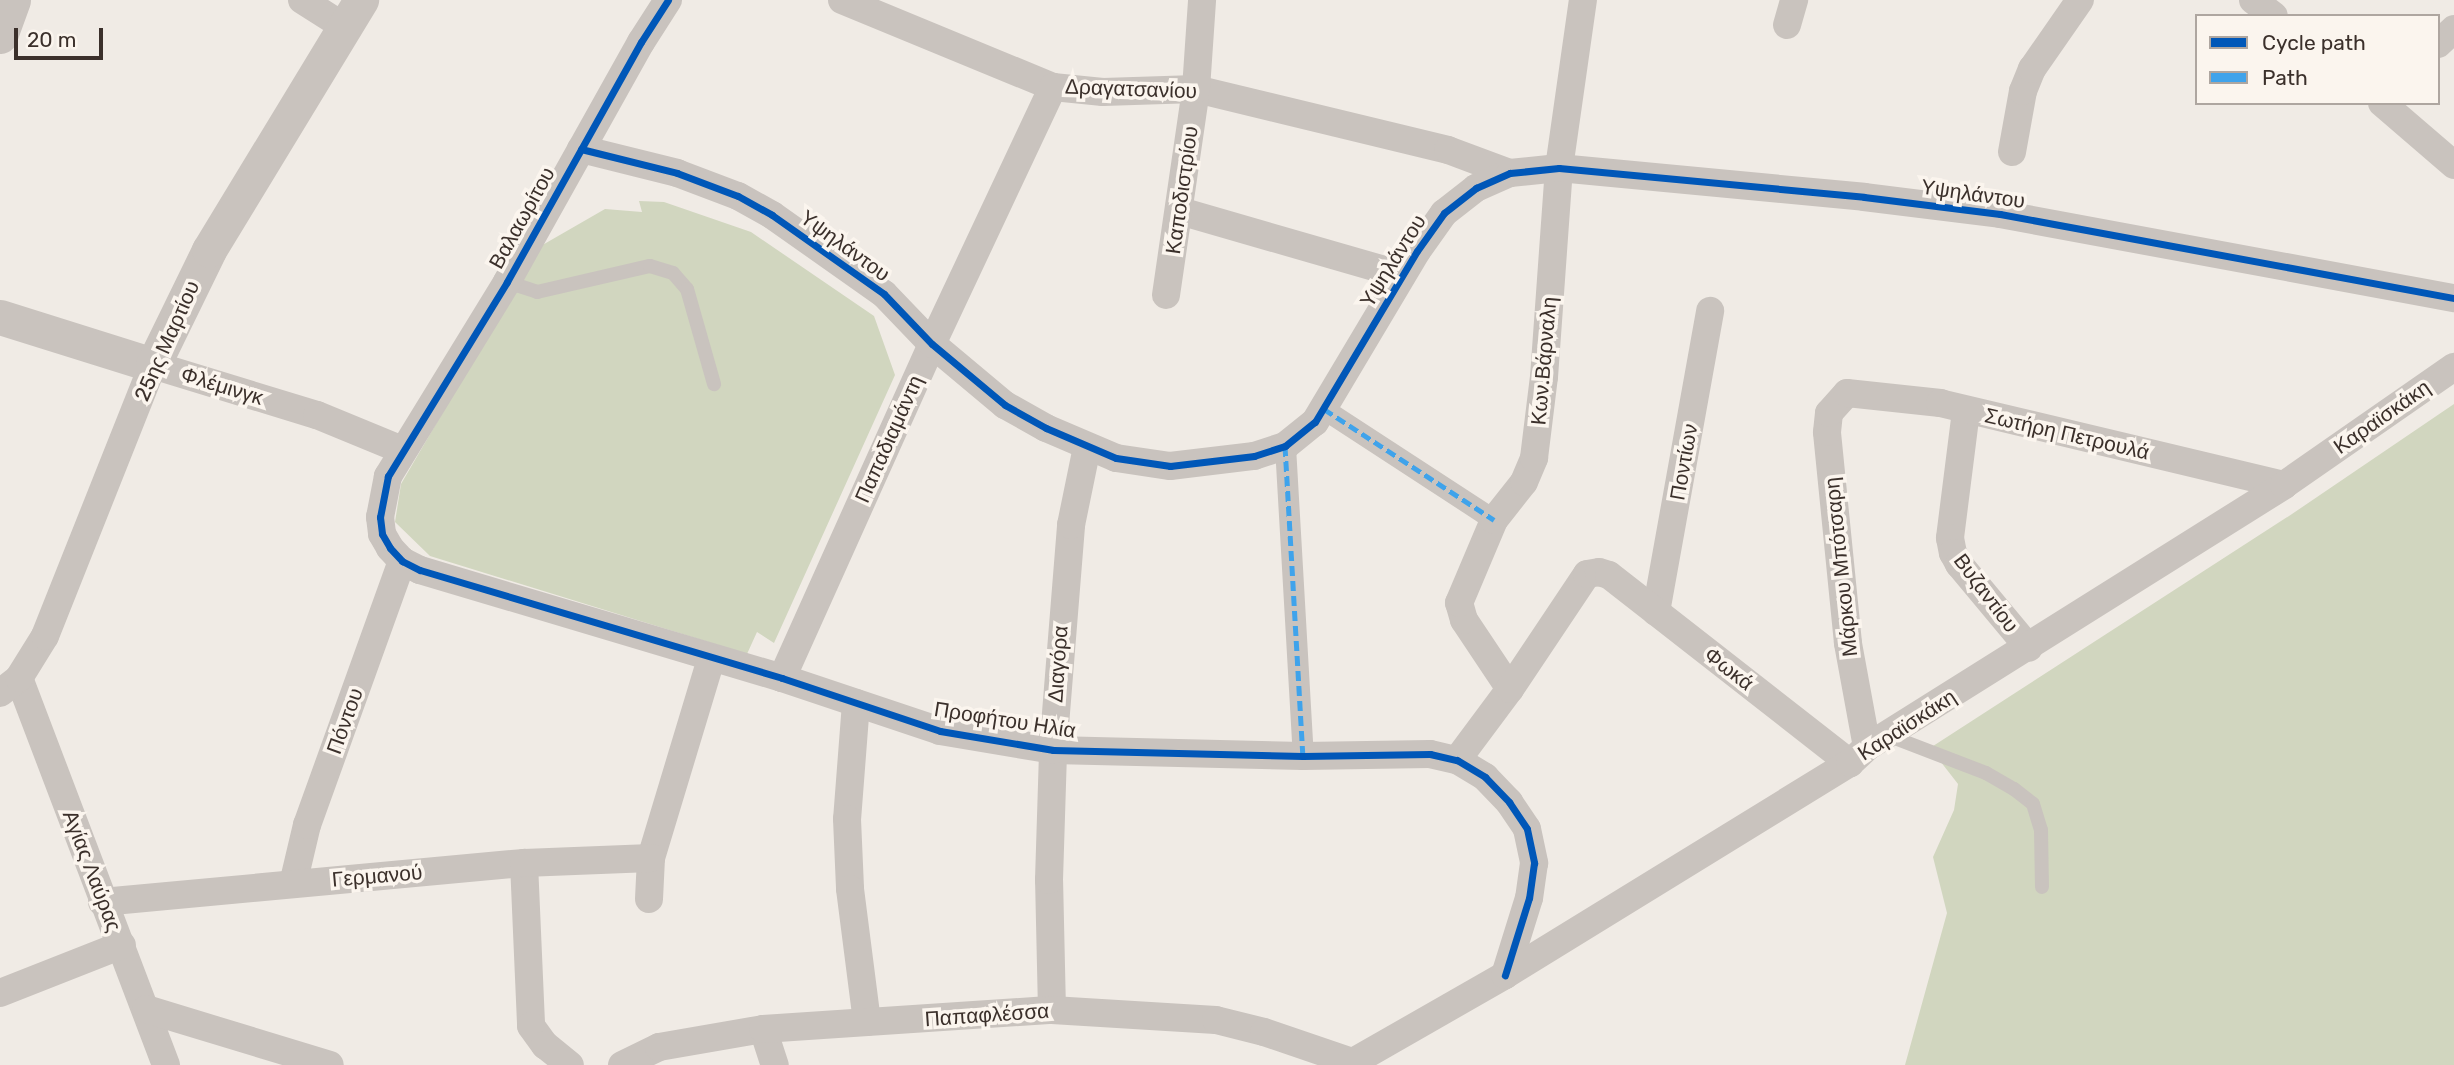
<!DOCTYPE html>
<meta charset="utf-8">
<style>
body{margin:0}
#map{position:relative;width:2454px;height:1065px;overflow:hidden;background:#f0ebe5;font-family:Rubik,sans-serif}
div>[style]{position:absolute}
.green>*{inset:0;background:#d1d6bf}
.service>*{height:14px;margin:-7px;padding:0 7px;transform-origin:7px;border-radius:7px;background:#c9c3be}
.pedestrian>*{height:21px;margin:-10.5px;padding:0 10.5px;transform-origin:10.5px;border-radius:10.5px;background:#c9c3be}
.minor>*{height:28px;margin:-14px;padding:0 14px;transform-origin:14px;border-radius:14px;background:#c9c3be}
.tertiary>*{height:35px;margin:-17.5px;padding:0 17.5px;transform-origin:17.5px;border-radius:17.5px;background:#c9c3be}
.quiet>*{height:5px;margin-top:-2.5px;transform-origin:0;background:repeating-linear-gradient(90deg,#3fa3eb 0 10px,transparent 0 15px)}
.cycleway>*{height:7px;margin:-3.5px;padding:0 3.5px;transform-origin:3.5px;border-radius:3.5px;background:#0057b8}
span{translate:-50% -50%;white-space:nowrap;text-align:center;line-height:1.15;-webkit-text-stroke:7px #fbf5ee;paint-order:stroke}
.street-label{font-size:21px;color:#3b302b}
.legend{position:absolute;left:2195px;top:14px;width:245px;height:91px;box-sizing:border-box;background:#fbf5ee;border:2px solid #aea6a0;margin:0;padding:9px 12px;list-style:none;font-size:21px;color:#3b302b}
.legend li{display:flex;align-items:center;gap:14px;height:35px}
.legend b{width:35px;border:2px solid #aea6a0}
.scale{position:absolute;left:14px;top:28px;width:89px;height:32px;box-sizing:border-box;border:4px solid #3b302b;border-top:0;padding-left:9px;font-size:21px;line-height:24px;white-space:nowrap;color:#3b302b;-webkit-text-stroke:5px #fbf5ee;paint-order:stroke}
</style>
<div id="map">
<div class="green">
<div style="clip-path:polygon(639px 201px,664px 202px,751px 232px,874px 316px,895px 375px,774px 643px,757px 632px,747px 654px,430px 556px,395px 522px,401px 484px,539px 247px,605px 209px,642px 212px)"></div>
<div style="clip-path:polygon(2454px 404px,2454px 1065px,1905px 1065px,1947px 913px,1933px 857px,1954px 810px,1958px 784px,1930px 748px,2292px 514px)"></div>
</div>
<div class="service">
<div style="left:507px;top:282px;width:32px;rotate:18deg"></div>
<div style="left:537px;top:292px;width:116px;rotate:-13deg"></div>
<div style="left:650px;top:266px;width:24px;rotate:17deg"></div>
<div style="left:673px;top:273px;width:21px;rotate:49deg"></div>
<div style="left:687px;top:289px;width:99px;rotate:74.1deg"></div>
<div style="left:1887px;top:735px;width:106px;rotate:21deg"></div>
<div style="left:1986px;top:773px;width:32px;rotate:30deg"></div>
<div style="left:2014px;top:789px;width:24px;rotate:38deg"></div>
<div style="left:2033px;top:804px;width:27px;rotate:73deg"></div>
<div style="left:2041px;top:830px;width:57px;rotate:89deg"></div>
</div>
<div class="pedestrian">
<div style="left:1324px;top:409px;width:203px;rotate:33.1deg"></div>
<div style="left:1285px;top:446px;width:311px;rotate:86.7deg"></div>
</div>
<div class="minor">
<div style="left:302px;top:0;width:49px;rotate:32.4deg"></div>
<div style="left:668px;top:0;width:50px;rotate:122.7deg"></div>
<div style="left:641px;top:42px;width:275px;rotate:119.2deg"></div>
<div style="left:507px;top:282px;width:228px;rotate:121.5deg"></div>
<div style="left:388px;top:476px;width:42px;rotate:101deg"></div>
<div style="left:380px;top:517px;width:17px;rotate:83deg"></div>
<div style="left:382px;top:534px;width:16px;rotate:60deg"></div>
<div style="left:390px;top:548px;width:18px;rotate:47deg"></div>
<div style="left:402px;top:561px;width:20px;rotate:27deg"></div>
<div style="left:420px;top:570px;width:378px;rotate:16.6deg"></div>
<div style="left:782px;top:678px;width:167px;rotate:18.5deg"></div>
<div style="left:940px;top:731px;width:115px;rotate:9.5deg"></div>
<div style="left:1053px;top:750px;width:250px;rotate:1.4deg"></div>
<div style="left:1303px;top:756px;width:127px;rotate:-0.9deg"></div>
<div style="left:1430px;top:754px;width:28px;rotate:13deg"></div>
<div style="left:1457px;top:760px;width:33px;rotate:31deg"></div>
<div style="left:1485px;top:777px;width:35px;rotate:46deg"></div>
<div style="left:1509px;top:802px;width:32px;rotate:56deg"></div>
<div style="left:1527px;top:829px;width:35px;rotate:78deg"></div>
<div style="left:1534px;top:863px;width:35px;rotate:98deg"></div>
<div style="left:1529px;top:898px;width:81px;rotate:107.3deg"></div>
<div style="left:842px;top:0;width:228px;rotate:22.4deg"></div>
<div style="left:1053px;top:87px;width:50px;rotate:5.7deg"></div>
<div style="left:1103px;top:92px;width:93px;rotate:-1.8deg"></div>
<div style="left:1196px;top:89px;width:259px;rotate:13.6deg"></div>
<div style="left:1448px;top:150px;width:66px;rotate:20.4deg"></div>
<div style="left:2253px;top:0;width:26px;rotate:37deg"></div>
<div style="left:1787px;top:25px;width:26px;rotate:-74deg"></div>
<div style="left:2438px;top:44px;width:22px;rotate:-43deg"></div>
<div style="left:2382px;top:103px;width:95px;rotate:40.7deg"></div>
<div style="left:581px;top:149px;width:99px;rotate:14deg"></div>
<div style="left:677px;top:173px;width:65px;rotate:20.7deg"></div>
<div style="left:738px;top:196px;width:39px;rotate:29deg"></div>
<div style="left:772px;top:215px;width:137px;rotate:35.2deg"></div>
<div style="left:884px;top:294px;width:69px;rotate:46.2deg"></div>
<div style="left:932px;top:344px;width:95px;rotate:39.9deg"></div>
<div style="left:1005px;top:405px;width:47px;rotate:29.3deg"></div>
<div style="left:1046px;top:428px;width:76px;rotate:23.2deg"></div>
<div style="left:1116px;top:458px;width:55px;rotate:8.4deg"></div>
<div style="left:1170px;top:466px;width:85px;rotate:-6.8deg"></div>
<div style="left:1254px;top:456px;width:33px;rotate:-18deg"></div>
<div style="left:1285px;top:446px;width:38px;rotate:-39deg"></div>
<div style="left:1315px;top:422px;width:199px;rotate:-59.2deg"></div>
<div style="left:1417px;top:251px;width:47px;rotate:-54.6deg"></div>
<div style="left:1444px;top:213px;width:41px;rotate:-38deg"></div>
<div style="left:1476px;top:188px;width:37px;rotate:-24deg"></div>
<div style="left:1510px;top:173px;width:49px;rotate:-5.8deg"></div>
<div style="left:1559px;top:168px;width:306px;rotate:5.4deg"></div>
<div style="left:1864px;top:197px;width:137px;rotate:7.1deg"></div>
<div style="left:2000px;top:214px;width:462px;rotate:10.5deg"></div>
<div style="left:2012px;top:152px;width:62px;rotate:-79.8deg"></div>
<div style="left:2023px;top:91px;width:24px;rotate:-68deg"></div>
<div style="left:2032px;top:69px;width:84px;rotate:-55.2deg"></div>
<div style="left:1180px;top:211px;width:231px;rotate:16.1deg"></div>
<div style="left:1166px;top:295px;width:208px;rotate:-81.7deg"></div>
<div style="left:1196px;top:89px;width:89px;rotate:-86.1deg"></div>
<div style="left:1966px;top:411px;width:128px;rotate:97.2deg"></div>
<div style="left:1950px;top:538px;width:15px;rotate:79deg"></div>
<div style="left:1953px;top:553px;width:13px;rotate:61deg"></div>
<div style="left:1959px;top:564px;width:109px;rotate:50.2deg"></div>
<div style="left:1656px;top:612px;width:306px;rotate:-79.8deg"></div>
<div style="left:19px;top:678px;width:414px;rotate:69.2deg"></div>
<div style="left:782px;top:678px;width:366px;rotate:-65.8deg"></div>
<div style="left:932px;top:344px;width:284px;rotate:-64.8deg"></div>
<div style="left:1510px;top:689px;width:83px;rotate:-123.7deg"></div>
<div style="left:1464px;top:620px;width:18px;rotate:-106deg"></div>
<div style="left:1459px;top:603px;width:90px;rotate:-67.1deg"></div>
<div style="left:1494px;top:520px;width:48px;rotate:-51.7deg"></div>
<div style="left:1524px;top:482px;width:26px;rotate:-67deg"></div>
<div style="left:1534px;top:458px;width:82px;rotate:-83deg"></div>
<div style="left:1544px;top:377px;width:210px;rotate:-85.9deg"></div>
<div style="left:1559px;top:168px;width:170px;rotate:-81.9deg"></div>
<div style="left:0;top:693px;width:24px;rotate:-38deg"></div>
<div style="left:19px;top:678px;width:49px;rotate:-58.2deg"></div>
<div style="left:45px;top:636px;width:292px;rotate:-68.3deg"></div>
<div style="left:153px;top:365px;width:171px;rotate:17deg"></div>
<div style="left:317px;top:415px;width:92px;rotate:22.4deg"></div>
<div style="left:856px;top:703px;width:116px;rotate:94.4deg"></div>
<div style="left:847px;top:819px;width:70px;rotate:87.5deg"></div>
<div style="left:850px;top:889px;width:134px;rotate:82.7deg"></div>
<div style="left:1867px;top:747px;width:106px;rotate:-100.4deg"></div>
<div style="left:1848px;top:643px;width:212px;rotate:-95.7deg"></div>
<div style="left:1827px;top:432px;width:19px;rotate:-84deg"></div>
<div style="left:1829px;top:413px;width:27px;rotate:-48deg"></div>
<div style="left:1847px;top:393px;width:94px;rotate:6.1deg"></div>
<div style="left:1940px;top:403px;width:354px;rotate:13.4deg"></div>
<div style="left:1457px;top:760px;width:89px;rotate:-53.3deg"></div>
<div style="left:1510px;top:689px;width:138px;rotate:-56.2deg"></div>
<div style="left:1587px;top:574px;width:12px;rotate:-9deg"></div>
<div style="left:1599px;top:572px;width:10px;rotate:17deg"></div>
<div style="left:1609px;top:575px;width:306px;rotate:38deg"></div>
<div style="left:524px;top:863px;width:163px;rotate:87.5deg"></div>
<div style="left:531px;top:1026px;width:24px;rotate:54deg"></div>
<div style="left:545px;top:1045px;width:32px;rotate:39deg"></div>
<div style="left:293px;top:884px;width:61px;rotate:-76.7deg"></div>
<div style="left:307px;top:825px;width:281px;rotate:-70.2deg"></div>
<div style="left:649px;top:899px;width:41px;rotate:-87.2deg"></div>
<div style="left:651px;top:858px;width:208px;rotate:-73.2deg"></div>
<div style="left:102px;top:902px;width:424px;rotate:-5.3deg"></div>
<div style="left:524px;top:863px;width:127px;rotate:-2.3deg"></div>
<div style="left:0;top:993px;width:131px;rotate:-21.5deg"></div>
<div style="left:146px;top:1009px;width:192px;rotate:16.9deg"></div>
<div style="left:1052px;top:1010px;width:130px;rotate:-91.3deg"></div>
<div style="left:1049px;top:880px;width:130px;rotate:-88.2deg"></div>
<div style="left:1053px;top:750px;width:226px;rotate:-85.4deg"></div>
<div style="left:1071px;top:525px;width:80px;rotate:-78.4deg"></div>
<div style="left:763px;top:1029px;width:38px;rotate:72deg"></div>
<div style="left:622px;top:1065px;width:41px;rotate:-25.9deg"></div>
<div style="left:659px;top:1047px;width:106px;rotate:-9.8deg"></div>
<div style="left:763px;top:1029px;width:290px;rotate:-3.8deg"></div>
<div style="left:1052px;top:1010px;width:164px;rotate:3.5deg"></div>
<div style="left:1216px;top:1020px;width:49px;rotate:14deg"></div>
<div style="left:1264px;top:1032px;width:93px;rotate:18.8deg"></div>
<div style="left:1348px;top:1065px;width:181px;rotate:-29.8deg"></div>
<div style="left:1505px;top:975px;width:405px;rotate:-31.6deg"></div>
<div style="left:1850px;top:763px;width:23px;rotate:-43deg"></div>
<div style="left:1867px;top:747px;width:492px;rotate:-32.1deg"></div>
<div style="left:2284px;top:485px;width:207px;rotate:-34.8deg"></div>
</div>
<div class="tertiary">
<div style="left:0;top:36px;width:38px;rotate:-70deg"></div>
<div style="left:0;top:317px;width:160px;rotate:17.4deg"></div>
<div style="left:153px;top:365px;width:128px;rotate:-64deg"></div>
<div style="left:209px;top:250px;width:293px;rotate:-58.7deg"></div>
</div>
<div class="quiet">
<div style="left:1324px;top:409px;width:203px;rotate:33.1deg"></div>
<div style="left:1285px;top:446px;width:311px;rotate:86.7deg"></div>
</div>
<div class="cycleway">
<div style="left:668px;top:0;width:50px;rotate:122.7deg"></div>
<div style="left:641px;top:42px;width:275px;rotate:119.2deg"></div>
<div style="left:507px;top:282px;width:228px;rotate:121.5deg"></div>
<div style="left:388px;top:476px;width:42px;rotate:101deg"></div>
<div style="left:380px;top:517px;width:17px;rotate:83deg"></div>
<div style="left:382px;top:534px;width:16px;rotate:60deg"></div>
<div style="left:390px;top:548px;width:18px;rotate:47deg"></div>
<div style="left:402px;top:561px;width:20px;rotate:27deg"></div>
<div style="left:420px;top:570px;width:378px;rotate:16.6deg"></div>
<div style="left:782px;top:678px;width:167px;rotate:18.5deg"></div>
<div style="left:940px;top:731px;width:115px;rotate:9.5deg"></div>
<div style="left:1053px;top:750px;width:250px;rotate:1.4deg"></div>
<div style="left:1303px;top:756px;width:127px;rotate:-0.9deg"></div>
<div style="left:1430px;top:754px;width:28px;rotate:13deg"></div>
<div style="left:1457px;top:760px;width:33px;rotate:31deg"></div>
<div style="left:1485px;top:777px;width:35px;rotate:46deg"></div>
<div style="left:1509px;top:802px;width:32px;rotate:56deg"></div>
<div style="left:1527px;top:829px;width:35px;rotate:78deg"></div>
<div style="left:1534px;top:863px;width:35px;rotate:98deg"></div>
<div style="left:1529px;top:898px;width:81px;rotate:107.3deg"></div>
<div style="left:581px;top:149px;width:99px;rotate:14deg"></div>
<div style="left:677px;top:173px;width:65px;rotate:20.7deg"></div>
<div style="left:738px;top:196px;width:39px;rotate:29deg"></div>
<div style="left:772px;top:215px;width:137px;rotate:35.2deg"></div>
<div style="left:884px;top:294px;width:69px;rotate:46.2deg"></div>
<div style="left:932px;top:344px;width:95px;rotate:39.9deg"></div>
<div style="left:1005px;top:405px;width:47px;rotate:29.3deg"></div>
<div style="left:1046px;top:428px;width:76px;rotate:23.2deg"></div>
<div style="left:1116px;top:458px;width:55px;rotate:8.4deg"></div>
<div style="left:1170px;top:466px;width:85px;rotate:-6.8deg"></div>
<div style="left:1254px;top:456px;width:33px;rotate:-18deg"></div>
<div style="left:1285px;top:446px;width:38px;rotate:-39deg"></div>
<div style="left:1315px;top:422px;width:199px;rotate:-59.2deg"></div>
<div style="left:1417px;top:251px;width:47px;rotate:-54.6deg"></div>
<div style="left:1444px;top:213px;width:41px;rotate:-38deg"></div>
<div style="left:1476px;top:188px;width:37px;rotate:-24deg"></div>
<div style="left:1510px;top:173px;width:49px;rotate:-5.8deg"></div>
<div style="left:1559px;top:168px;width:306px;rotate:5.4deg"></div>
<div style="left:1864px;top:197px;width:137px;rotate:7.1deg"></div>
<div style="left:2000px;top:214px;width:462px;rotate:10.5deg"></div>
</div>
<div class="street-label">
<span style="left:1131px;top:89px;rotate:2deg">Δραγατσανίου</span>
<span style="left:1182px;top:190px;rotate:-82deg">Καποδιστρίου</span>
<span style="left:1973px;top:194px;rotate:8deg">Υψηλάντου</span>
<span style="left:522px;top:218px;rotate:-61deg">Βαλαωρίτου</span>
<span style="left:845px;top:246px;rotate:36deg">Υψηλάντου</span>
<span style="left:1393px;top:261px;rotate:-58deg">Υψηλάντου</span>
<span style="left:167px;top:341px;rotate:-66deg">25ης Μαρτίου</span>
<span style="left:1544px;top:361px;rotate:-85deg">Κων.Βάρναλη</span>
<span style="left:222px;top:386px;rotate:17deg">Φλέμινγκ</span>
<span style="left:2382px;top:417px;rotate:-35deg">Καραϊσκάκη</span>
<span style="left:2067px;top:434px;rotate:13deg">Σωτήρη Πετρουλά</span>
<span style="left:889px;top:439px;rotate:-66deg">Παπαδιαμάντη</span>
<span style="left:1684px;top:462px;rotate:-80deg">Ποντίων</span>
<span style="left:1841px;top:567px;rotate:-96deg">Μάρκου Μπότσαρη</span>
<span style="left:1986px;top:593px;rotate:53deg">Βυζαντίου</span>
<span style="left:1058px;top:664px;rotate:-86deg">Διαγόρα</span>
<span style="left:1729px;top:669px;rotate:38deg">Φωκά</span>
<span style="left:1005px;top:720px;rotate:9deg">Προφήτου Ηλία</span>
<span style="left:345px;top:721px;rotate:-70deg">Πόντου</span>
<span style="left:1907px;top:725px;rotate:-33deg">Καραϊσκάκη</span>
<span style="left:92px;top:871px;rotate:69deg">Αγίας Λαύρας</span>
<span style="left:377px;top:876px;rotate:-5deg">Γερμανού</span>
<span style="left:987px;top:1015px;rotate:-4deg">Παπαφλέσσα</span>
</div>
<ul class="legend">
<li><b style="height:9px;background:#0057b8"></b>Cycle path</li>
<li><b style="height:9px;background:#3fa3eb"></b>Path</li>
</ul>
<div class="scale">20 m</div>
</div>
